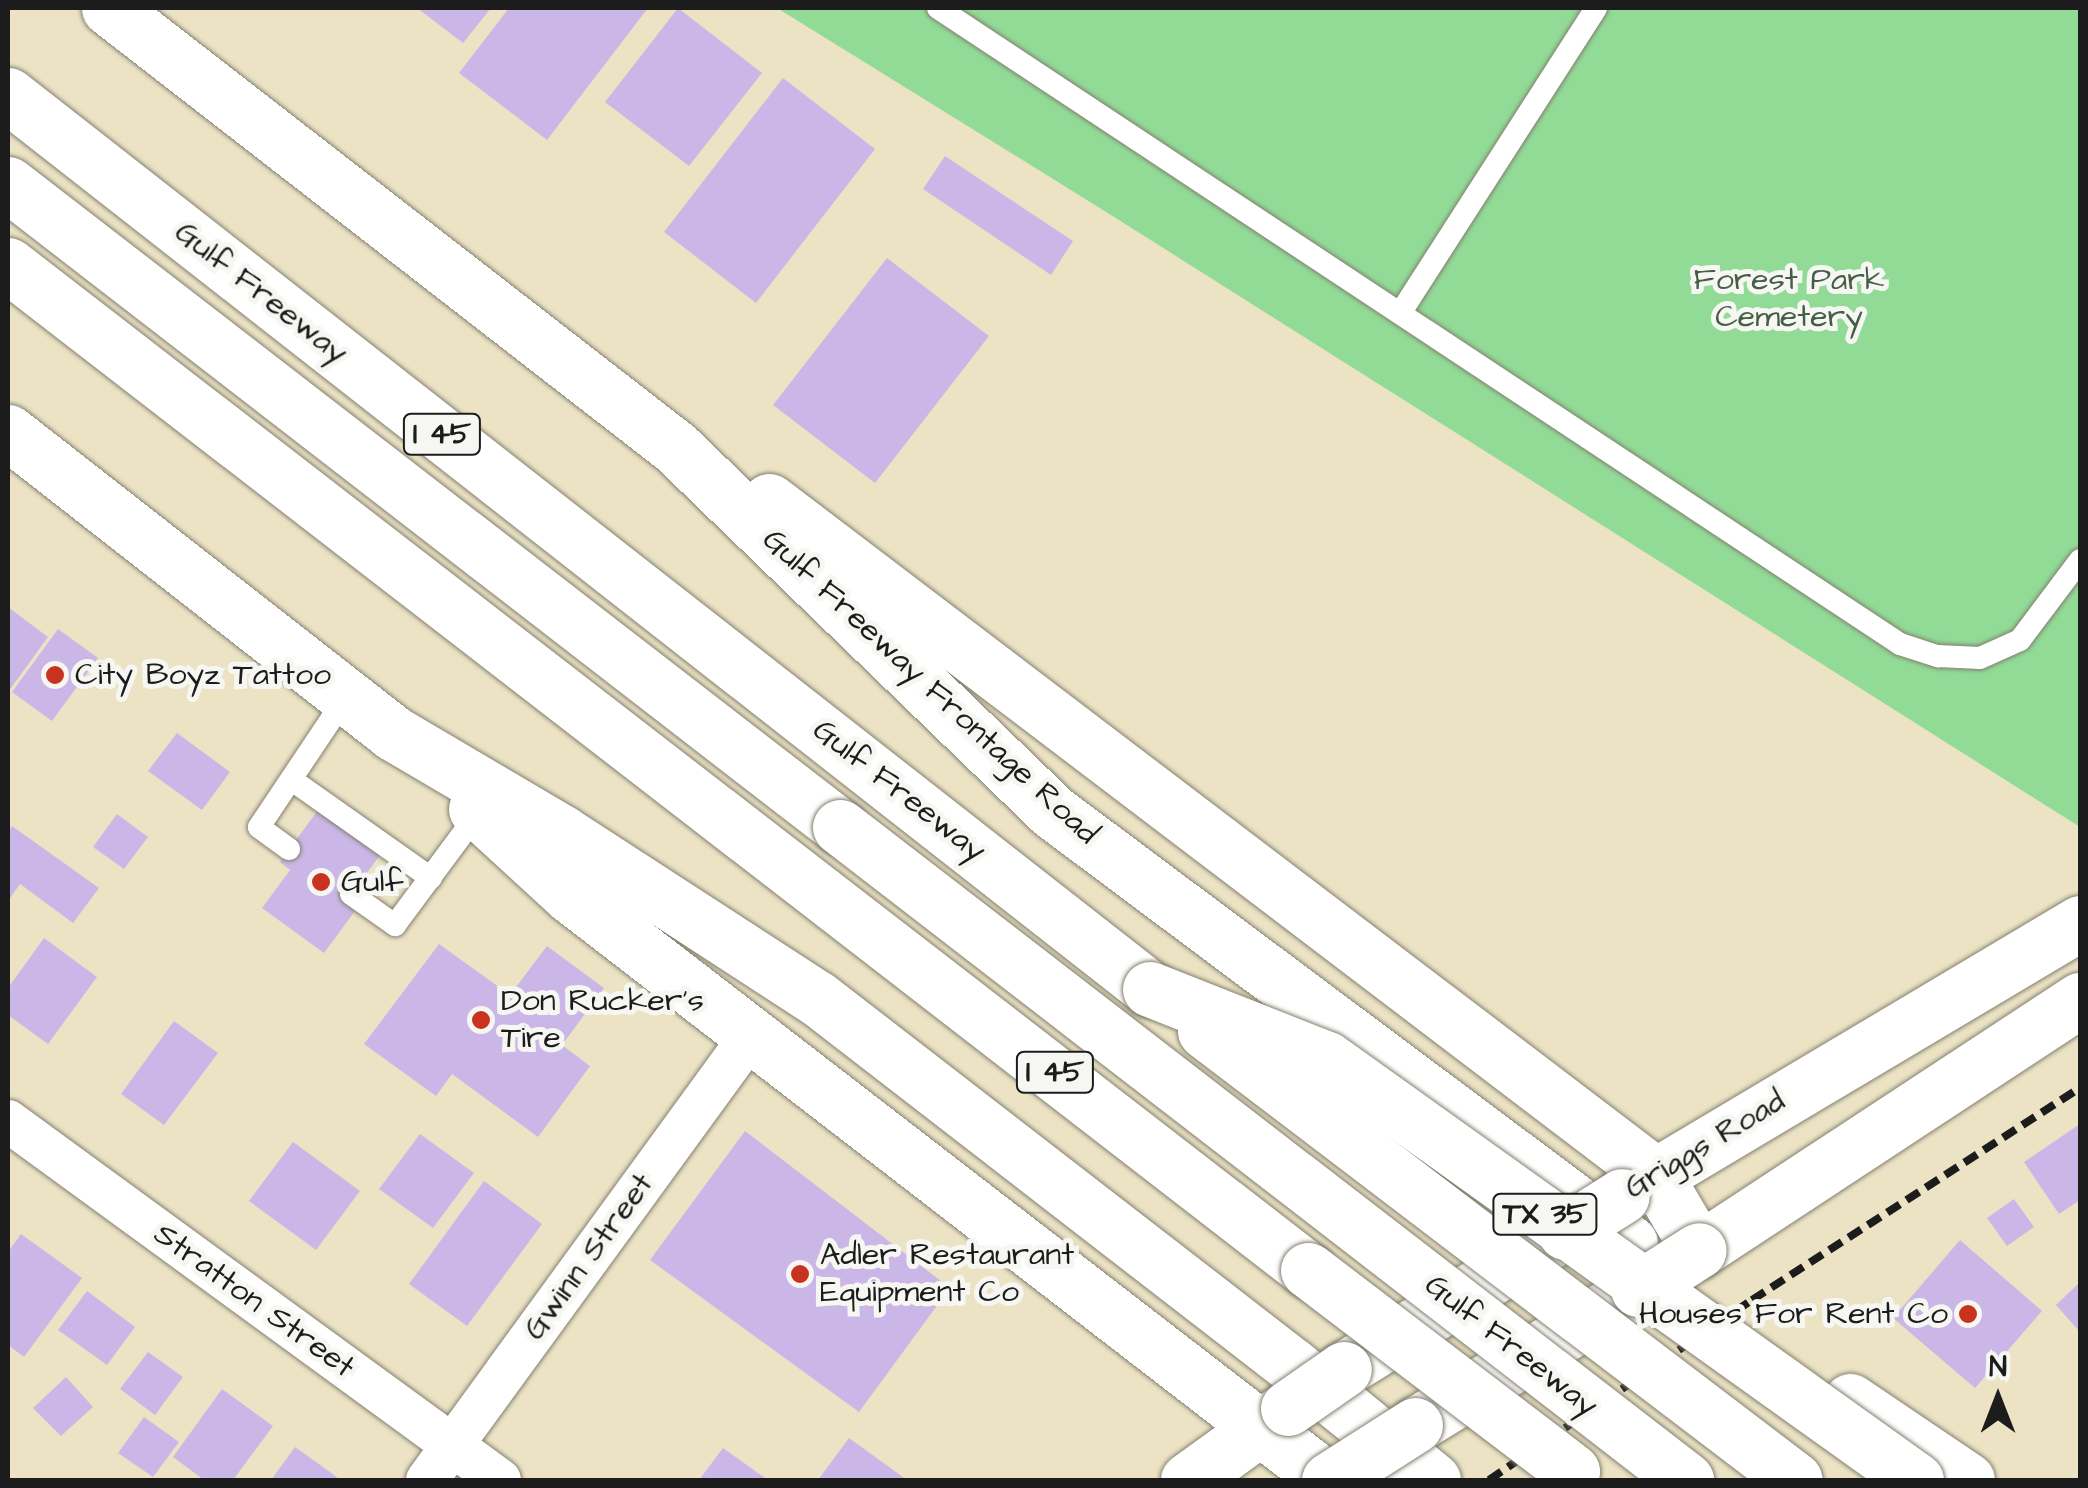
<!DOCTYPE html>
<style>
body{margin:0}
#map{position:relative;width:2088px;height:1488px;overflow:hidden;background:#ece3c5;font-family:"Architects Daughter",sans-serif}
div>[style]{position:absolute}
.green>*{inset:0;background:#91db97}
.building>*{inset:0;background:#cbb7e7}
.roads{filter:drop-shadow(0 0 2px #848070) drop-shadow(0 0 2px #848070)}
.lane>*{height:22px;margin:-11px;padding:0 11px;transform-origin:11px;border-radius:11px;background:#fff}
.street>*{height:42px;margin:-21px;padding:0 21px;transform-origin:21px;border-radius:21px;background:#fff}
.secondary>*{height:55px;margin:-27.5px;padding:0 27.5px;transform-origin:27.5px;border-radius:27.5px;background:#fff}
.highway>*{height:55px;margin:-27.5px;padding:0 27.5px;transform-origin:27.5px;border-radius:27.5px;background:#fff}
.rail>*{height:8px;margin-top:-4px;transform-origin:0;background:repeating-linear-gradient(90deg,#1c1c1c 0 15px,transparent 0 23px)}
.bridges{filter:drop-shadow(0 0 2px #848070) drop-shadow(0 0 2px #848070)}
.secondary-bridge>*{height:55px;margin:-27.5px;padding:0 27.5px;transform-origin:27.5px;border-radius:27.5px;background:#fff}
.highway-bridge>*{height:55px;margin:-27.5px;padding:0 27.5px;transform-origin:27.5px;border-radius:27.5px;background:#fff}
.dots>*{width:28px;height:28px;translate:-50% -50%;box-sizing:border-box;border:5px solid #f6f6f2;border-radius:50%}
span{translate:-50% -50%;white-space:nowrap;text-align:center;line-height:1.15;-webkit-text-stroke:10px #f6f6f2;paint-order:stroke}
.shield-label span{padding:2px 8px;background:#f6f6f2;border:2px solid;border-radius:8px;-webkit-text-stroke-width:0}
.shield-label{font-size:30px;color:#1c1c1c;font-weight:700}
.park-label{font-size:32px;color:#455f47}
.street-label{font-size:32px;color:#1c1c1c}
.poi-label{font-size:32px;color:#1c1c1c}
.left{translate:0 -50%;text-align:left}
.right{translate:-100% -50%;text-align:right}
.frame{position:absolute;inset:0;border:10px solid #1c1c1c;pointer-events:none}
.north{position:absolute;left:1948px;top:1348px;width:100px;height:100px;-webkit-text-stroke:8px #f6f6f2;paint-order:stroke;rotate:0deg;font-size:28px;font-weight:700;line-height:40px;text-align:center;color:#1c1c1c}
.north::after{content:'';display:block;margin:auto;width:35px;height:45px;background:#1c1c1c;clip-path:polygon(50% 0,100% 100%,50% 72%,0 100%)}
</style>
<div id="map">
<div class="green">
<div style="clip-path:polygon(777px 8px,2080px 8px,2080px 827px,1111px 215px)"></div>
</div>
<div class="building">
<div style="clip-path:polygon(417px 8px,491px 8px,463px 43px)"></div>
<div style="clip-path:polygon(509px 8px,648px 8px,547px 140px,459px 73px)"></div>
<div style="clip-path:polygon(678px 8px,762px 73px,689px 166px,605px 102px)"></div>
<div style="clip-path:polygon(783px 78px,875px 149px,756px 303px,664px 232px)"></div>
<div style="clip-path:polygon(945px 156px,1073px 241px,1051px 275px,923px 189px)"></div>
<div style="clip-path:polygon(887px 258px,989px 336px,875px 483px,773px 405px)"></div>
<div style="clip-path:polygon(8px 607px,48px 637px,8px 692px)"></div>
<div style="clip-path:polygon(58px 629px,98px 658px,52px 721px,12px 692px)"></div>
<div style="clip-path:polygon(177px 733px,230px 772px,202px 810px,148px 771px)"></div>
<div style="clip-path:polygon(318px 810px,380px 855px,345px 903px,355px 911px,324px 953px,262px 908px,290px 870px,280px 862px)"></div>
<div style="clip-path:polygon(117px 814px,148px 837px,124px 869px,93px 847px)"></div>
<div style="clip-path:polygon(12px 826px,99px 888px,73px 923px,20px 884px,8px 901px,8px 832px)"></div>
<div style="clip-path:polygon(44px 938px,97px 977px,48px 1044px,8px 1015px,8px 988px)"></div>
<div style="clip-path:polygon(439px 944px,510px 995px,547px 946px,604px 988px,562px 1045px,590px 1066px,538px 1137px,452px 1074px,436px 1096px,364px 1044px)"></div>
<div style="clip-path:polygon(174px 1021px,218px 1053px,164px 1125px,121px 1094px)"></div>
<div style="clip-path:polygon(2080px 1124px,2080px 1200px,2059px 1214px,2024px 1162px)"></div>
<div style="clip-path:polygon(745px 1131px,950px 1288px,859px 1412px,650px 1260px)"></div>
<div style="clip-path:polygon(420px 1134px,474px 1173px,433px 1228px,379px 1189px)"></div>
<div style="clip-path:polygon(293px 1142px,360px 1191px,316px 1250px,249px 1201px)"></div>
<div style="clip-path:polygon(484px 1181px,542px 1224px,467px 1326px,409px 1284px)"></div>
<div style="clip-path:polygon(2014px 1199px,2034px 1227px,2007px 1246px,1987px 1218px)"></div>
<div style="clip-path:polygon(21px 1234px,82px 1278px,24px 1357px,8px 1345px,8px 1252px)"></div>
<div style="clip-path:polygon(1960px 1240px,2042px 1311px,1975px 1388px,1893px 1318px)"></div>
<div style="clip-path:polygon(2080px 1282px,2080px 1332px,2056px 1305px)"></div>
<div style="clip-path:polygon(87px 1291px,135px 1327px,107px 1365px,58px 1330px)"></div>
<div style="clip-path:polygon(148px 1352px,183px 1377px,155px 1415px,120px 1389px)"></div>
<div style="clip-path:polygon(66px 1377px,93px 1407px,61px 1436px,33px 1408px)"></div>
<div style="clip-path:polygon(222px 1389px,273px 1426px,233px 1480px,204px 1480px,173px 1457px)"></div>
<div style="clip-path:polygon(144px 1417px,179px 1442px,153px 1477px,118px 1453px)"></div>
<div style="clip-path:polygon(849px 1438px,907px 1480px,818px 1480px)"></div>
<div style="clip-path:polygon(295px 1447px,337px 1477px,335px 1480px,271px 1480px)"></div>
<div style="clip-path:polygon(723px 1448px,768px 1480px,699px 1480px)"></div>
</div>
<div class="roads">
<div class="lane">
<div style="left:938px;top:8px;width:1153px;rotate:33.47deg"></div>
<div style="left:1900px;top:644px;width:40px;rotate:18deg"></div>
<div style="left:1938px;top:656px;width:42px;rotate:2.7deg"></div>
<div style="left:1980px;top:658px;width:44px;rotate:-24.2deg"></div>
<div style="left:2020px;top:640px;width:100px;rotate:-53.1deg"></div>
<div style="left:1401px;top:312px;width:361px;rotate:-57.3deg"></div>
<div style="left:292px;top:780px;width:170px;rotate:35.2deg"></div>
<div style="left:289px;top:849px;width:37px;rotate:-144deg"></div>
<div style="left:259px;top:827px;width:156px;rotate:-56.2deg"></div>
<div style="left:351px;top:894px;width:54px;rotate:35.2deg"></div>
<div style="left:395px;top:925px;width:141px;rotate:-53.4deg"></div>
</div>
<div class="street">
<div style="left:8px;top:1121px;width:609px;rotate:36.12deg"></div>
<div style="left:427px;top:1480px;width:552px;rotate:-53.92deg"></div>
</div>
<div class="secondary">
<div style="left:109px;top:8px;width:716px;rotate:37.8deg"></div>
<div style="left:675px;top:447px;width:525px;rotate:44deg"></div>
<div style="left:1053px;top:812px;width:720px;rotate:36.76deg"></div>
<div style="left:8px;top:432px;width:489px;rotate:38deg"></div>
<div style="left:393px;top:733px;width:195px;rotate:30.5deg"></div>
<div style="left:561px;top:832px;width:305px;rotate:33deg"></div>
<div style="left:817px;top:998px;width:603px;rotate:37.72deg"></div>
<div style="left:1294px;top:1367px;width:179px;rotate:39.1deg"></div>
<div style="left:769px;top:501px;width:1112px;rotate:37.25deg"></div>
<div style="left:1654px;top:1174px;width:88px;rotate:59.4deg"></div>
<div style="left:1699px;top:1250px;width:456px;rotate:-33.3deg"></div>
<div style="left:476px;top:809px;width:129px;rotate:42.5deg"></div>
<div style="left:571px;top:896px;width:956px;rotate:37.65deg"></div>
<div style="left:1623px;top:1195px;width:532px;rotate:-30.76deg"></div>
<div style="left:1344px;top:1369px;width:260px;rotate:-31.8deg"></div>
<div style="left:1850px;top:1401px;width:141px;rotate:34deg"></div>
<div style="left:1415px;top:1425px;width:261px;rotate:-31.4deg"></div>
<div style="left:1188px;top:1480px;width:120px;rotate:-35.8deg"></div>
</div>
<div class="highway">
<div style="left:8px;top:95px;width:1450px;rotate:38.06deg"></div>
<div style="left:8px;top:184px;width:1052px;rotate:37.7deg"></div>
<div style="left:8px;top:265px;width:1643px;rotate:37.71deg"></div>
</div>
</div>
<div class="rail">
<div style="left:1489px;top:1480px;width:319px;rotate:-34.4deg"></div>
<div style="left:1752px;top:1300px;width:391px;rotate:-32.9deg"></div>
</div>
<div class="bridges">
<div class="secondary-bridge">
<div style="left:1565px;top:1232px;width:67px;rotate:-32.3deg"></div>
<div style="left:1638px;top:1289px;width:72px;rotate:-32.6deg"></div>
<div style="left:1288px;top:1408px;width:68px;rotate:-34.9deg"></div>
<div style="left:1329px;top:1480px;width:102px;rotate:-32.6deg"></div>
</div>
<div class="highway-bridge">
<div style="left:840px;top:827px;width:1069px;rotate:37.66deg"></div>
<div style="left:1150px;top:989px;width:190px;rotate:21.6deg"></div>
<div style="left:1327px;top:1059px;width:724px;rotate:35.56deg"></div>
<div style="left:1205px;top:1031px;width:741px;rotate:37.27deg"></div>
<div style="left:1308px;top:1270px;width:332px;rotate:37.3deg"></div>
</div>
</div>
<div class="dots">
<div style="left:55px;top:675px;background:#c8321e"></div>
<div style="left:321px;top:882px;background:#c8321e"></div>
<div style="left:481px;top:1020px;background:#c8321e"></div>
<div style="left:800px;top:1274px;background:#c8321e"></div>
<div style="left:1968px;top:1314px;background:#c8321e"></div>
</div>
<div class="shield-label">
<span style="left:442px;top:434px">I 45</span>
<span style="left:1055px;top:1072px">I 45</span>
<span style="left:1545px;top:1214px">TX 35</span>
</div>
<div class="park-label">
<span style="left:1789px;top:299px">Forest Park<br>Cemetery</span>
</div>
<div class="street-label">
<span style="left:261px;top:293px;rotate:38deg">Gulf Freeway</span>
<span style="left:930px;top:687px;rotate:43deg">Gulf Freeway Frontage Road</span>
<span style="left:899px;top:791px;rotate:38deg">Gulf Freeway</span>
<span style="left:1705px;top:1145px;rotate:-31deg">Griggs Road</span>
<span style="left:589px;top:1257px;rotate:-54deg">Gwinn Street</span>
<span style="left:254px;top:1301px;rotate:36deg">Stratton Street</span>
<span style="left:1511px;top:1346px;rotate:38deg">Gulf Freeway</span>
</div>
<div class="poi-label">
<span class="left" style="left:75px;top:675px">City Boyz Tattoo</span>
<span class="left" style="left:341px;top:882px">Gulf</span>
<span class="left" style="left:501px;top:1020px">Don Rucker's<br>Tire</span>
<span class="left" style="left:820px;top:1274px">Adler Restaurant<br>Equipment Co</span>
<span class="right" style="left:1948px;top:1314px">Houses For Rent Co</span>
</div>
<div class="frame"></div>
<div class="north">N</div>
</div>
